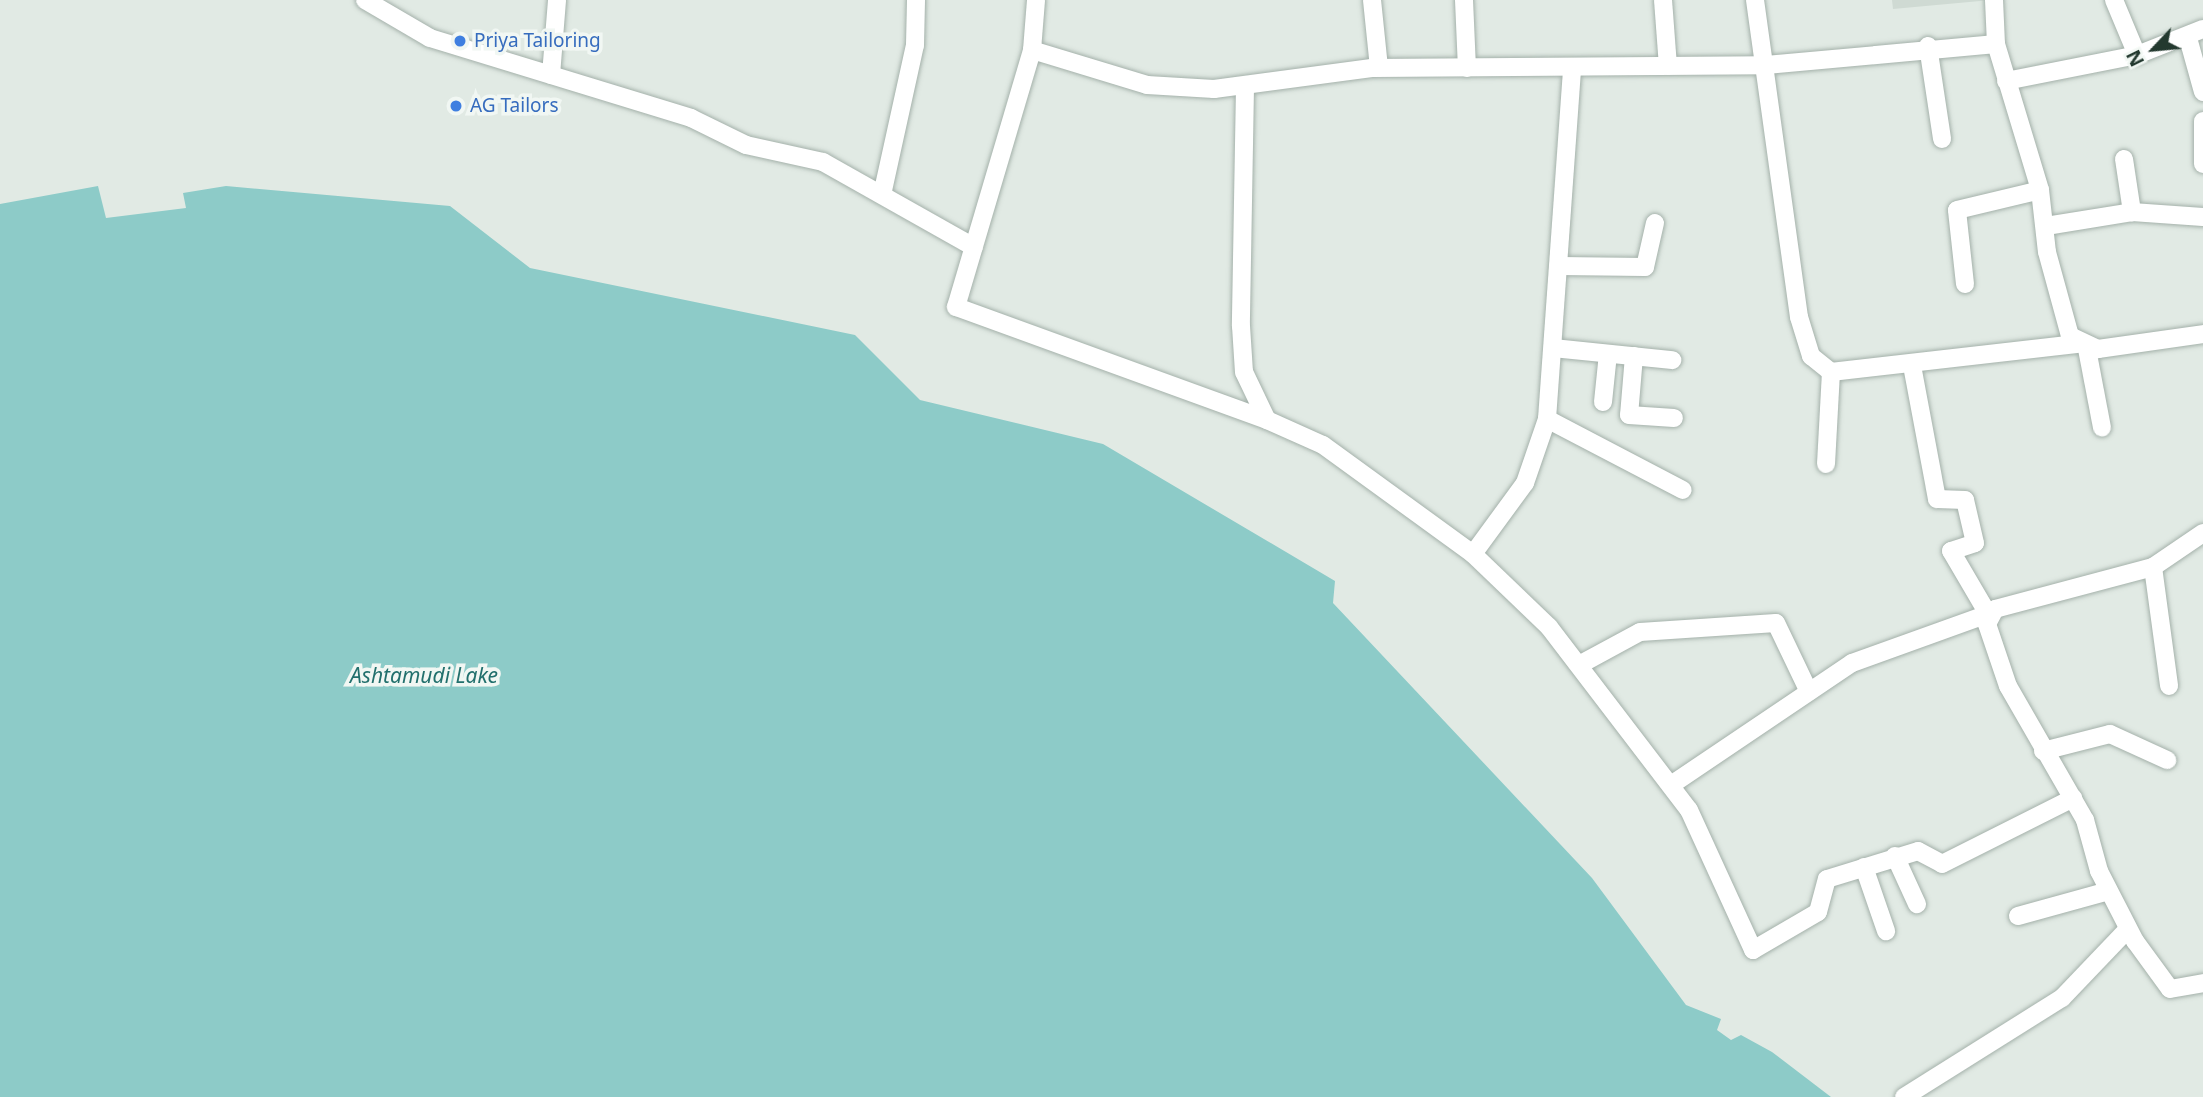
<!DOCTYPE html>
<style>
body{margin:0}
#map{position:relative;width:2203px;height:1097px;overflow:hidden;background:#e1eae4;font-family:"Noto Sans",sans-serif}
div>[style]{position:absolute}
.built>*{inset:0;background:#cfdad3}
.water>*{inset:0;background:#8dcbc8}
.roads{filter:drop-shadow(0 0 2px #a4b1aa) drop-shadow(0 0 2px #a4b1aa)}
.street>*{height:18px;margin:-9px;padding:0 9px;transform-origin:9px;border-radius:9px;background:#fff}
.dots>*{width:19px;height:19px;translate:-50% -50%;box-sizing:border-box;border:4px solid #f1f7f3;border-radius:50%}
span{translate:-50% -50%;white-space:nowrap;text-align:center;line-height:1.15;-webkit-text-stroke:7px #f1f7f3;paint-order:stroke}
.shop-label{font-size:19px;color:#366cbe}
.left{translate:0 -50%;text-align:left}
.water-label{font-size:21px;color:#22706d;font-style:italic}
.north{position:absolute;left:2119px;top:14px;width:70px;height:70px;-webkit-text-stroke:5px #f1f7f3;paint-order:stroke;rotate:244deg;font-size:19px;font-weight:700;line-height:28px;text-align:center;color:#23392f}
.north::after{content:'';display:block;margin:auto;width:24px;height:32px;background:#23392f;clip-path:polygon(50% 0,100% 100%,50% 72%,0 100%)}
</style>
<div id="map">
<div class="built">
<div style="clip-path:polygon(1892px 0,1991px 0,1893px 9px)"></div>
</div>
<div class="water">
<div style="clip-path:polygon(98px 186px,106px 218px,186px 208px,183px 193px,226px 186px,450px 206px,530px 268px,855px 335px,920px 400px,1103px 444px,1335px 581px,1333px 603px,1592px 878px,1686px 1005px,1721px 1019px,1717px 1030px,1731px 1040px,1741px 1035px,1772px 1052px,1831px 1097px,0 1097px,0 204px)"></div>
</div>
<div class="roads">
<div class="street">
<div style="left:365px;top:0;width:75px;rotate:30.3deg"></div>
<div style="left:430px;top:38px;width:273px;rotate:17deg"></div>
<div style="left:691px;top:118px;width:61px;rotate:26.1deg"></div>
<div style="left:746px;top:145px;width:79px;rotate:12.4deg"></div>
<div style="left:823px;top:162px;width:173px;rotate:29.4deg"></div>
<div style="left:1372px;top:0;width:68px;rotate:84.1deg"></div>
<div style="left:1464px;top:0;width:68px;rotate:87.5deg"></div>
<div style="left:1663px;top:0;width:66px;rotate:85.7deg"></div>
<div style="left:1755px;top:0;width:320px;rotate:82.1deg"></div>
<div style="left:1799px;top:317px;width:41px;rotate:72.9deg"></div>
<div style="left:1811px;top:356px;width:26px;rotate:39deg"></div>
<div style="left:1831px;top:372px;width:249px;rotate:-6.5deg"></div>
<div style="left:1994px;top:0;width:44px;rotate:87.4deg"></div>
<div style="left:1996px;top:44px;width:152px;rotate:73.2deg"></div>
<div style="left:2040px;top:190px;width:62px;rotate:83.6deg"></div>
<div style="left:2047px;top:252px;width:87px;rotate:74.7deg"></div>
<div style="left:2070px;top:336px;width:31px;rotate:25deg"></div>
<div style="left:2098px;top:349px;width:106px;rotate:-8.1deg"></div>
<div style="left:2114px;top:0;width:60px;rotate:67.3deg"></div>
<div style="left:2188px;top:38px;width:56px;rotate:74.5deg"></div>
<div style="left:1928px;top:46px;width:94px;rotate:81.4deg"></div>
<div style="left:1032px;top:50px;width:50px;rotate:-85.4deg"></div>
<div style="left:551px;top:75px;width:75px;rotate:-85.4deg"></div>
<div style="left:2006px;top:81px;width:134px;rotate:-11.2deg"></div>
<div style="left:2137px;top:55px;width:71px;rotate:-21.5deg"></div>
<div style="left:1245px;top:87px;width:239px;rotate:91deg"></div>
<div style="left:1241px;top:326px;width:46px;rotate:86.3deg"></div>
<div style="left:1244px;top:372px;width:53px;rotate:64.4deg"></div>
<div style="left:1267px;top:420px;width:61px;rotate:24.1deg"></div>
<div style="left:1323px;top:445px;width:185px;rotate:36deg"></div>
<div style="left:1473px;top:554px;width:105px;rotate:43.8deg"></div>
<div style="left:1549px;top:627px;width:230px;rotate:52.6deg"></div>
<div style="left:1689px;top:810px;width:154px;rotate:65.4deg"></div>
<div style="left:1753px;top:950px;width:75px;rotate:-30.3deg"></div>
<div style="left:1818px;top:912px;width:34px;rotate:-75deg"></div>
<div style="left:1827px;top:879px;width:95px;rotate:-17.1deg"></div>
<div style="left:1918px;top:851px;width:27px;rotate:28deg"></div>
<div style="left:1942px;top:864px;width:147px;rotate:-26.7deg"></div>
<div style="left:2203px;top:121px;width:43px;rotate:90deg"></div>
<div style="left:2124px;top:159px;width:54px;rotate:81.4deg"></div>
<div style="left:882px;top:195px;width:154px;rotate:-77.6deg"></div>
<div style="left:915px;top:45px;width:45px;rotate:-88.7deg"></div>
<div style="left:2046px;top:226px;width:87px;rotate:-9.2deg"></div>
<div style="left:2132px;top:212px;width:71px;rotate:4deg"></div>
<div style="left:1559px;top:266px;width:86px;rotate:0.7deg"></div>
<div style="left:1645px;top:267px;width:45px;rotate:-77.2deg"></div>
<div style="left:1965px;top:284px;width:74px;rotate:-96.2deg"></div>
<div style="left:1957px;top:210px;width:85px;rotate:-13.5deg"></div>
<div style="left:1553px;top:348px;width:120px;rotate:5.8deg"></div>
<div style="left:2087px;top:349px;width:80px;rotate:79.2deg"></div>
<div style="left:1634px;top:356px;width:59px;rotate:94.8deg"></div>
<div style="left:1629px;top:415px;width:45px;rotate:3.8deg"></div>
<div style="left:1603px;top:402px;width:48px;rotate:-84.1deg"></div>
<div style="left:1547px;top:419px;width:153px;rotate:27.6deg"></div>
<div style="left:1267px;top:420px;width:331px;rotate:-160deg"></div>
<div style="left:956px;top:307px;width:268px;rotate:-73.5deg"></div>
<div style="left:1032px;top:50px;width:120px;rotate:16.9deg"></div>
<div style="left:1147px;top:85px;width:67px;rotate:3.4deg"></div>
<div style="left:1214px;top:89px;width:159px;rotate:-7.6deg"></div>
<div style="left:1372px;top:68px;width:394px;rotate:-0.4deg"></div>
<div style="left:1766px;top:65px;width:231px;rotate:-5.2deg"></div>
<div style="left:1826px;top:464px;width:92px;rotate:-86.9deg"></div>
<div style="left:2203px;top:533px;width:60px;rotate:145.8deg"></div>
<div style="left:2153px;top:567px;width:163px;rotate:165.1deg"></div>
<div style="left:1995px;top:609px;width:17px;rotate:118deg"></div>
<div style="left:1987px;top:624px;width:65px;rotate:71.3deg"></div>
<div style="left:2008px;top:686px;width:155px;rotate:60.1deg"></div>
<div style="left:2085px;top:820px;width:53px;rotate:74.6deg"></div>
<div style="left:2099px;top:871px;width:79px;rotate:62.8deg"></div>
<div style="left:2135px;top:941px;width:59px;rotate:53.9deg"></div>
<div style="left:2170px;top:989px;width:34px;rotate:-10deg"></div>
<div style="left:1473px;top:554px;width:88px;rotate:-53.8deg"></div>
<div style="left:1525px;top:483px;width:68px;rotate:-71deg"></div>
<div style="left:1547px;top:419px;width:352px;rotate:-85.9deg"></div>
<div style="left:2153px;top:567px;width:120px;rotate:82.3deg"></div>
<div style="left:1579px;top:665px;width:69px;rotate:-28.4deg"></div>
<div style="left:1640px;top:632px;width:136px;rotate:-3.8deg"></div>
<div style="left:1776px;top:623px;width:76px;rotate:64.4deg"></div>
<div style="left:2043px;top:751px;width:69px;rotate:-14.2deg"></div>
<div style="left:2110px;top:734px;width:63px;rotate:24.5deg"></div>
<div style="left:1671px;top:785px;width:218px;rotate:-34deg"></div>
<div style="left:1852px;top:663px;width:145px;rotate:-19.8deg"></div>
<div style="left:1988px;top:614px;width:73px;rotate:-120.4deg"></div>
<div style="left:1951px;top:551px;width:25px;rotate:-18deg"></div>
<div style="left:1975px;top:543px;width:44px;rotate:-103.1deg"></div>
<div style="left:1965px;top:500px;width:28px;rotate:-178deg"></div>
<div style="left:1937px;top:499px;width:136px;rotate:-100.6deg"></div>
<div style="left:1895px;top:856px;width:53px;rotate:65.4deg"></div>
<div style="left:1864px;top:867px;width:68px;rotate:71deg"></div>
<div style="left:2018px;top:916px;width:94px;rotate:-15.4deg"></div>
<div style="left:1904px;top:1097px;width:186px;rotate:-32.1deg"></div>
<div style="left:2062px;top:998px;width:95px;rotate:-46.3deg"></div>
</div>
</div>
<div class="dots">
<div style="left:460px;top:41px;background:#3f7fe0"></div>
<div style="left:456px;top:106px;background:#3f7fe0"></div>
</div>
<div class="shop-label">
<span class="left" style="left:474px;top:41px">Priya Tailoring</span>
<span class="left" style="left:470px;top:106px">AG Tailors</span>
</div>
<div class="water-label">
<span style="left:424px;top:675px">Ashtamudi Lake</span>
</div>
<div class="north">N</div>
</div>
